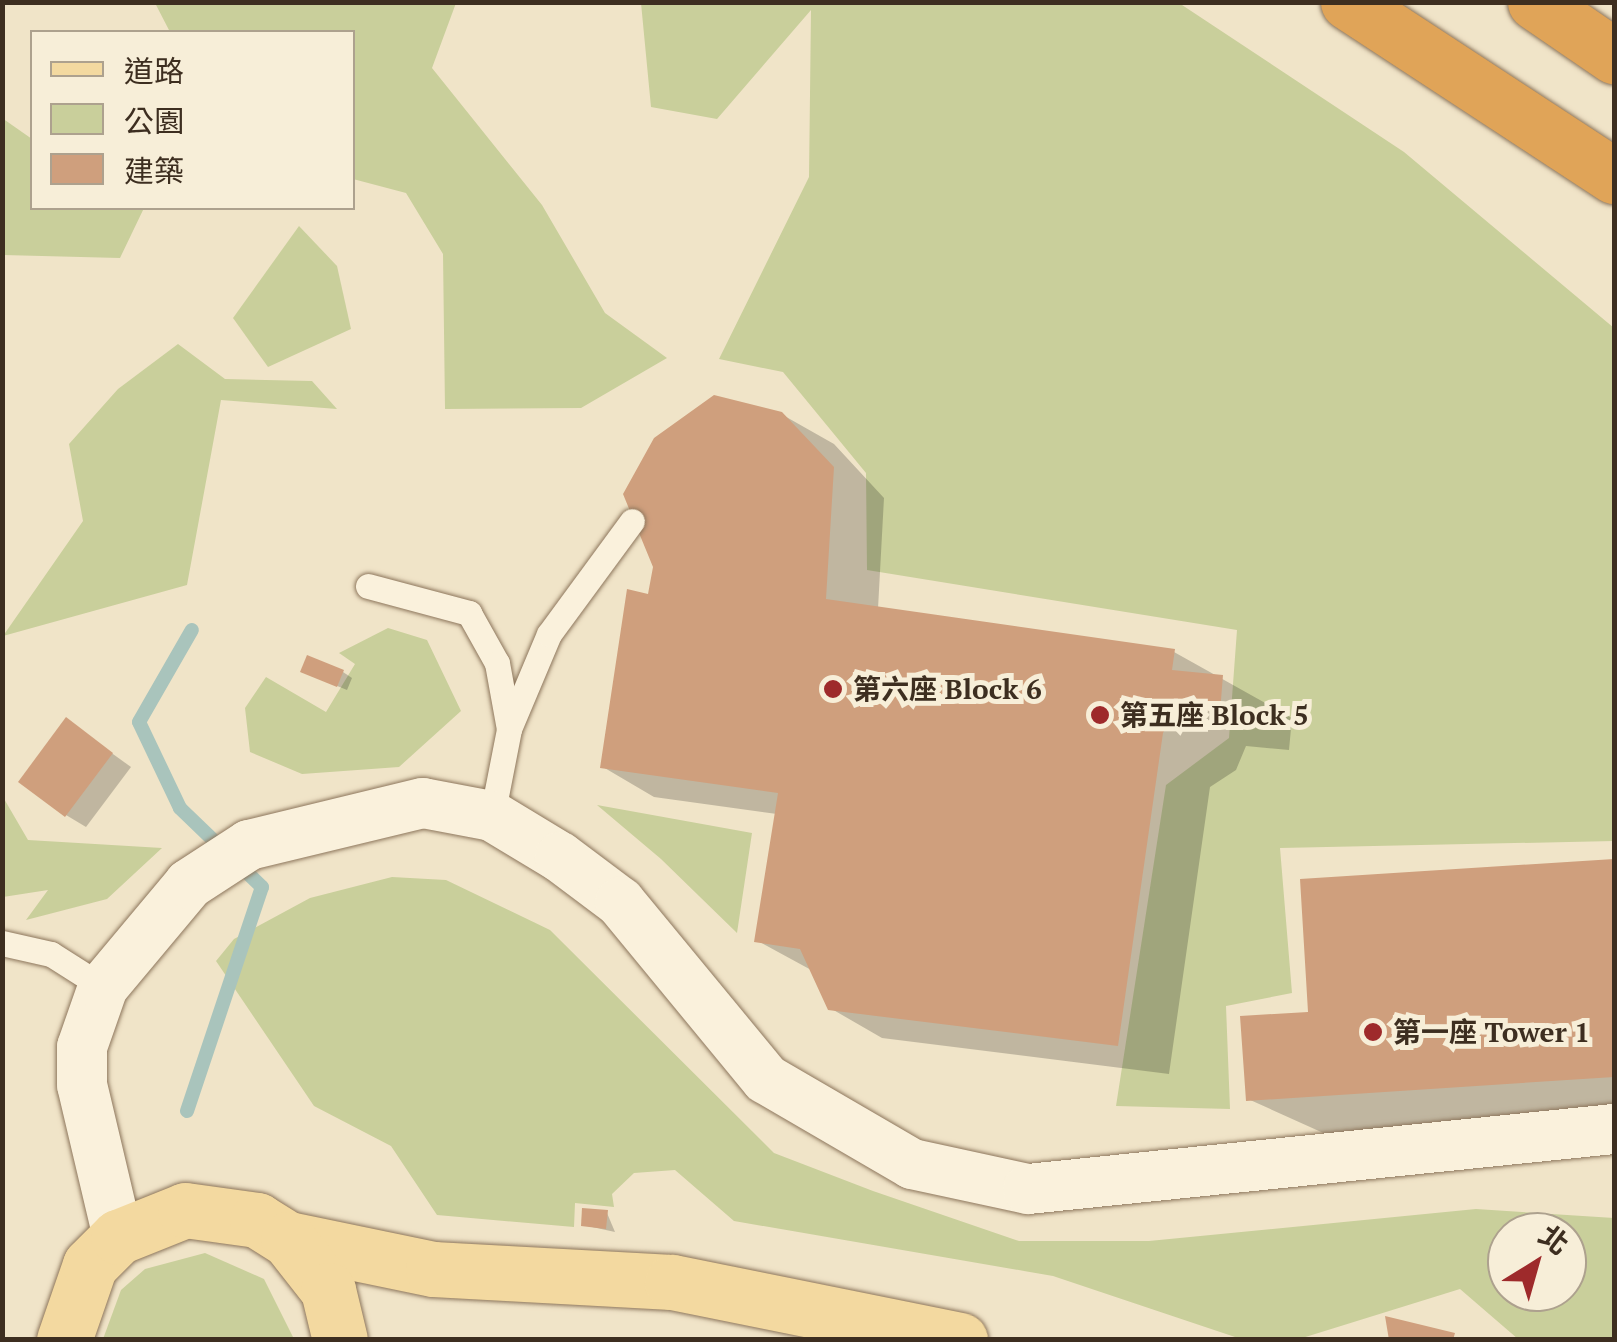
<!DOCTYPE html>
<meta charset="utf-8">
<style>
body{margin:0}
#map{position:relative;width:1617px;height:1342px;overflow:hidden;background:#f0e4c8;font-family:"PT Serif","Noto Sans TC",serif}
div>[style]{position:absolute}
.green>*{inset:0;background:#c9cf9b}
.shadow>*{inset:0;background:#0003}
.stream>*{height:14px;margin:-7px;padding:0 7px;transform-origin:7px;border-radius:7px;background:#a9c4bc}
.building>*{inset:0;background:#cf9f7d}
.roads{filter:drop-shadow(0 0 2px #8d765c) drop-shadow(0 0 2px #8d765c)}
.service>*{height:25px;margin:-12.5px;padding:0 12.5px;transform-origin:12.5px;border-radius:12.5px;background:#faf1dc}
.minor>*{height:50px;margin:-25px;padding:0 25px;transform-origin:25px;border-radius:25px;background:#faf1dc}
.primary>*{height:55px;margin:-27.5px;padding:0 27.5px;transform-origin:27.5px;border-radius:27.5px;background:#f3d9a0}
.motorway>*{height:55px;margin:-27.5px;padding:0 27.5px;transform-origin:27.5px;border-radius:27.5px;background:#e0a458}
.dots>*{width:28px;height:28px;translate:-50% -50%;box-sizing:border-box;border:5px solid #f7eed8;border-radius:50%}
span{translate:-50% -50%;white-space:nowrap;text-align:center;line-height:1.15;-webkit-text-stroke:10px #f7eed8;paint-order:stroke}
.poi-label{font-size:28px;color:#3d2e20;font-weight:700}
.left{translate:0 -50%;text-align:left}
.frame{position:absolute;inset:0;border:5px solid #3d2e20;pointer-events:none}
.legend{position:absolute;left:30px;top:30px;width:325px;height:180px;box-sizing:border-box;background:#f7eed8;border:2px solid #ada18e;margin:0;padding:12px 18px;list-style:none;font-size:30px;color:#3d2e20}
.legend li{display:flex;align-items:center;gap:20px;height:50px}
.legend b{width:50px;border:2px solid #ada18e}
.north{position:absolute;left:1487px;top:1212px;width:100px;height:100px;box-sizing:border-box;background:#f7eed8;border:2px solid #ada18e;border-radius:50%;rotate:37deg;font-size:28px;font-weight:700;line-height:40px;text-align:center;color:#3d2e20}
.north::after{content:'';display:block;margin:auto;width:35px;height:45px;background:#9e2a2b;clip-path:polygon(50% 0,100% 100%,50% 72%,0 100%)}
</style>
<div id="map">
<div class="green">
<div style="clip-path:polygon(155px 3px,456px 3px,432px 68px,542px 205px,605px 313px,667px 358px,581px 408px,445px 409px,443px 254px,406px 193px,353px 179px,352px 32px,170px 32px)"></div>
<div style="clip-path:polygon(641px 3px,1179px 3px,1404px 152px,1614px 328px,1614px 841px,1280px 848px,1292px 993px,1226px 1006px,1230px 1109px,1116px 1106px,1166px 785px,1229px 738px,1237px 630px,867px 570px,866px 473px,783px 372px,719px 359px,809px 177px,811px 10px,717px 119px,651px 107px)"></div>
<div style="clip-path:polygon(2px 118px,32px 139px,32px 208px,144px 208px,120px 258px,3px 255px)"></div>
<div style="clip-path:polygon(299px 226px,337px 266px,351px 329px,268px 367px,233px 318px)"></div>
<div style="clip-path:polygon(178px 344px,225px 379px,312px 381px,337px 409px,221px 400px,187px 585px,3px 636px,83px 521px,69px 444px,118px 389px)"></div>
<div style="clip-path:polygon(388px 628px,427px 640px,461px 711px,399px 767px,302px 774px,250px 752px,245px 708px,266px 677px,326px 712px,355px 664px,339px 653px)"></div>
<div style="clip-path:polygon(3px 797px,28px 840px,162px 848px,107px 899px,26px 920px,48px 890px,3px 897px)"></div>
<div style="clip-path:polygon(597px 805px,752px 833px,737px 933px,661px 859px)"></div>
<div style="clip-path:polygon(evenodd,392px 877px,446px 880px,550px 930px,774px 1153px,873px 1191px,1019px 1241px,1149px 1241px,1476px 1209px,1614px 1218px,1614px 1339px,1518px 1339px,1460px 1289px,1299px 1339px,1241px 1339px,1053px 1276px,734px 1221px,675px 1170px,634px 1173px,612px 1194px,614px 1207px,575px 1203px,574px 1227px,437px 1215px,391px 1146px,314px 1106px,216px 961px,234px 939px,310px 898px,392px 877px,1507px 1232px,1567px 1232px,1567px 1292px,1507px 1292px,1507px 1232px)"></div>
<div style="clip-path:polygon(205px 1253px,264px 1279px,294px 1339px,103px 1339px,121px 1290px,145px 1269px)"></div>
</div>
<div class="shadow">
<div style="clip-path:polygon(evenodd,781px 414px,834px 444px,884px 498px,878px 609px,1174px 652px,1292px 718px,1289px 750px,1246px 746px,1236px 770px,1210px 787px,1169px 1074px,882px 1038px,830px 1008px,813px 971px,756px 940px,777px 814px,654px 797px,603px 767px,650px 597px,781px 414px,1218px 702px,1223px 702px,1221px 725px,1216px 724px,1218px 702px)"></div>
<div style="clip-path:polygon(343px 672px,352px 678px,347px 690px,313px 676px)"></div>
<div style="clip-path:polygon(67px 721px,131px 767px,86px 827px,66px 815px)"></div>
<div style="clip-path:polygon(1614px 862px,1614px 1071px,1545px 1075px,1614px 1076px,1614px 1116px,1330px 1136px,1248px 1099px,1311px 1016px,1302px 881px)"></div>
<div style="clip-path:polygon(607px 1213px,615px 1232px,583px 1225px)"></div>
</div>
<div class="stream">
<div style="left:187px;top:1111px;width:236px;rotate:-71.5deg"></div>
<div style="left:262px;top:887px;width:114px;rotate:-136.1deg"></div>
<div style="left:180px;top:808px;width:95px;rotate:-115.5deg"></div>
<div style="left:139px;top:722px;width:106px;rotate:-60.1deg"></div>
</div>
<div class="building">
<div style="clip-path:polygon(714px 395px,782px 412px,834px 467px,826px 599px,1175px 649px,1172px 670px,1223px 675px,1220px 712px,1177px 707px,1163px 733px,1118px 1046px,828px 1010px,800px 949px,754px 942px,778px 793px,600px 768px,627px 589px,648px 594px,653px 567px,623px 494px,654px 438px)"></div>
<div style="clip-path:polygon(307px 655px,344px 670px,337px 687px,300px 672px)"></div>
<div style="clip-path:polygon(66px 717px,113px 753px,65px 817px,18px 782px)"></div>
<div style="clip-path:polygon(1614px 859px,1614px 1077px,1246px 1101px,1240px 1016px,1308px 1012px,1300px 879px)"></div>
<div style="clip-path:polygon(582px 1208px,608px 1210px,606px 1229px,581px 1226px)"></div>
<div style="clip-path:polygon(1385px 1316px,1455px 1333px,1453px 1340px,1389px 1340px)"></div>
</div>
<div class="roads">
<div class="service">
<div style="left:368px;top:586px;width:105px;rotate:15deg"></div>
<div style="left:469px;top:613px;width:57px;rotate:60.8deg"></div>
<div style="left:497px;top:663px;width:67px;rotate:79.7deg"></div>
<div style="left:492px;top:816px;width:89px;rotate:-78.9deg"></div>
<div style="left:509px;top:729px;width:103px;rotate:-67.2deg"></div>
<div style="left:549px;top:634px;width:140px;rotate:-53.7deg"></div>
<div style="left:2px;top:943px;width:50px;rotate:12.7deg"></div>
<div style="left:51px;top:954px;width:62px;rotate:32.4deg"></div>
</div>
<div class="minor">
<div style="left:118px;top:1237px;width:156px;rotate:-103.3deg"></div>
<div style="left:82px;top:1085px;width:38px;rotate:-90deg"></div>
<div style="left:82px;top:1047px;width:64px;rotate:-70.7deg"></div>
<div style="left:103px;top:987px;width:134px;rotate:-50.1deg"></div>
<div style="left:189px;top:884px;width:72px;rotate:-33deg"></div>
<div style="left:249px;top:845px;width:179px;rotate:-13.6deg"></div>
<div style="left:423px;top:803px;width:70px;rotate:10.7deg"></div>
<div style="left:492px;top:816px;width:79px;rotate:31.1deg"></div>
<div style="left:560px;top:857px;width:75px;rotate:36.9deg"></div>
<div style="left:620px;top:902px;width:229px;rotate:50.5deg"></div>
<div style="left:766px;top:1079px;width:169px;rotate:30.2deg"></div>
<div style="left:912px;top:1164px;width:119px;rotate:12.2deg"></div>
<div style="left:1028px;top:1189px;width:589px;rotate:-5.85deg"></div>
</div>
<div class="primary">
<div style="left:288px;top:1239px;width:148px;rotate:11.7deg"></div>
<div style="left:433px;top:1269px;width:239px;rotate:3.1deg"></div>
<div style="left:672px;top:1282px;width:294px;rotate:11.4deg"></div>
<div style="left:64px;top:1340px;width:79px;rotate:-70.9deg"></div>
<div style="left:90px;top:1265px;width:40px;rotate:-45deg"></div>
<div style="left:118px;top:1237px;width:72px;rotate:-21.9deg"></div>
<div style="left:185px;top:1210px;width:73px;rotate:7.9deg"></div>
<div style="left:257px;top:1220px;width:36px;rotate:32deg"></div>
<div style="left:288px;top:1239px;width:65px;rotate:51.9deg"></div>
<div style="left:328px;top:1290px;width:51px;rotate:76.5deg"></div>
</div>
<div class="motorway">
<div style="left:1348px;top:2px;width:318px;rotate:33.2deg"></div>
<div style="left:1535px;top:2px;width:96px;rotate:34.4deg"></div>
</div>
</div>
<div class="dots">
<div style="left:833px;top:689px;background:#9e2a2b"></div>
<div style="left:1100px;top:715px;background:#9e2a2b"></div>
<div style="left:1373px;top:1032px;background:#9e2a2b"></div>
</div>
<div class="poi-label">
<span class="left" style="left:853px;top:689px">第六座 Block 6</span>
<span class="left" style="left:1120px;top:715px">第五座 Block 5</span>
<span class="left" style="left:1393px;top:1032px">第一座 Tower 1</span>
</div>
<div class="frame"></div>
<ul class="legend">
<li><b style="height:12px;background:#f3d9a0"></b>道路</li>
<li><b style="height:28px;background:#c9cf9b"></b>公園</li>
<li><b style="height:28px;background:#cf9f7d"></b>建築</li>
</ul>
<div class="north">北</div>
</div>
